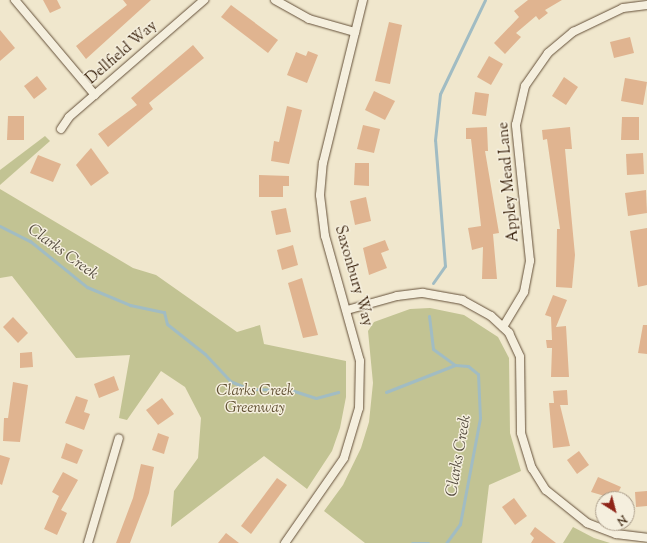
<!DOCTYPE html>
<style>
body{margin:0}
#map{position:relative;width:647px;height:543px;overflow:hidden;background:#f0e7cd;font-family:"Sorts Mill Goudy",serif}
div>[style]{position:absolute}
.green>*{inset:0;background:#c2c393}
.stream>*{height:3px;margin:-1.5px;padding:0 1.5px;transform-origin:1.5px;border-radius:1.5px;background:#a1bcc3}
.building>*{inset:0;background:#e0b490}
.roads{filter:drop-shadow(0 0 1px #645039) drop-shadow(0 0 1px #645039)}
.street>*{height:8px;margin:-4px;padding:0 4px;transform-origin:4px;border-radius:4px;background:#f5efde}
span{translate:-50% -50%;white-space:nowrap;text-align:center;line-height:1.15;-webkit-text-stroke:3px #f5efde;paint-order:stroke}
.street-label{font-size:15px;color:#361e08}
.park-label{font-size:15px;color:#605032;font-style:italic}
.water-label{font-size:16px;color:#564d40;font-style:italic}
.north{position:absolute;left:595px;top:491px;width:40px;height:40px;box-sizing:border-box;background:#f5efde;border:1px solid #a99b88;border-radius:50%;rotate:144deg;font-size:11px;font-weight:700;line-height:16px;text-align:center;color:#361e08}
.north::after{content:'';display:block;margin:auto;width:14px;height:18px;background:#8f2418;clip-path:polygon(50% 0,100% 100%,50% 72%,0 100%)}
</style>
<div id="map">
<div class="green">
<div style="clip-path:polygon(45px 136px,50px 141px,0 185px,0 170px)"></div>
<div style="clip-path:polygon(0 189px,133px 268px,156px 275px,237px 332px,260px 325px,264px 344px,346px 361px,346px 397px,340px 428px,332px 451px,307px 489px,264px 456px,171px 527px,174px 491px,198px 458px,201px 418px,185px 387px,161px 371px,127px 420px,119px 418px,130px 355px,76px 358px,12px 276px,0 278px)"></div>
<div style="clip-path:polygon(430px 308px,464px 315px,498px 337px,509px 358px,510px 433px,521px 471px,489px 485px,482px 543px,365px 543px,324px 511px,343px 485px,361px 448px,369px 422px,373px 383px,368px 331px,374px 322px,410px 309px)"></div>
<div style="clip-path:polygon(573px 527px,594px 538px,610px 543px,563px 543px)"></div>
</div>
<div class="stream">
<div style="left:0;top:226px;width:34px;rotate:27deg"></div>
<div style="left:30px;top:241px;width:73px;rotate:38.9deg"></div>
<div style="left:87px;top:287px;width:47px;rotate:22.7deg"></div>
<div style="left:130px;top:305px;width:35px;rotate:12deg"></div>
<div style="left:164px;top:312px;width:12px;rotate:76deg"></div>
<div style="left:167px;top:324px;width:48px;rotate:38.3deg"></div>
<div style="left:205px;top:354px;width:37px;rotate:47deg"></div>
<div style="left:230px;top:381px;width:21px;rotate:23deg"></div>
<div style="left:249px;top:389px;width:42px;rotate:1.4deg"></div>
<div style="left:291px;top:390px;width:26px;rotate:18deg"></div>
<div style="left:316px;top:398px;width:23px;rotate:-15deg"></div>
<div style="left:433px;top:283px;width:21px;rotate:-55deg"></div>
<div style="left:445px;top:266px;width:126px;rotate:-94.5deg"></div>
<div style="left:435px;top:140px;width:46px;rotate:-83.8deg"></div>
<div style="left:440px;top:94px;width:104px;rotate:-64.4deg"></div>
<div style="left:429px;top:316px;width:33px;rotate:83deg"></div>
<div style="left:433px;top:349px;width:27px;rotate:36deg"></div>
<div style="left:386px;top:392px;width:74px;rotate:-21.4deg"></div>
<div style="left:455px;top:365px;width:13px;rotate:4deg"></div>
<div style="left:468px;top:366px;width:13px;rotate:39deg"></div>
<div style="left:478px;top:374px;width:44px;rotate:87.4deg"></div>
<div style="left:480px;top:418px;width:108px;rotate:100.7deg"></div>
<div style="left:460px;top:524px;width:24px;rotate:126deg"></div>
<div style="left:412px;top:543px;width:16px"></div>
</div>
<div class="building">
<div style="clip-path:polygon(43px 0,57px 0,61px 8px,50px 13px)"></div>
<div style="clip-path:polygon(123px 0,151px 0,86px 59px,76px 46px,127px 5px)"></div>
<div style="clip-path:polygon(528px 0,562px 0,545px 10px,548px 13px,539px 20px,536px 16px,516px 33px,521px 37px,505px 54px,494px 43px,519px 17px,514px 11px)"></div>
<div style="clip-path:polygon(231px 5px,278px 40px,268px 53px,221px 17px)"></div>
<div style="clip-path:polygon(389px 22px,402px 25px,390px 84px,375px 81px)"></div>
<div style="clip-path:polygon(0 30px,15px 48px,0 61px)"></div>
<div style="clip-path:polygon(630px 37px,634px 53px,614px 58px,610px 42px)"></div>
<div style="clip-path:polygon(193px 45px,204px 58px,149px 103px,153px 109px,108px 147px,98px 134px,137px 105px,131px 98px)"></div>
<div style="clip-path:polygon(308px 51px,318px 55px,307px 83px,287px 75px,296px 52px,306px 56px)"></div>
<div style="clip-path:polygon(489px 56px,503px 64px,491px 85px,477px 77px)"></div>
<div style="clip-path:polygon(37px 76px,47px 89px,34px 99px,24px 86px)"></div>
<div style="clip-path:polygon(564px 77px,578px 87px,566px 105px,552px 96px)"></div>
<div style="clip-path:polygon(625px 78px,647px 82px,643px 105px,621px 101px)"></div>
<div style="clip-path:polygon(374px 91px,395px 101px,385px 120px,365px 110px)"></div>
<div style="clip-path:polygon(475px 92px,489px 94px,486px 116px,472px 114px)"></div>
<div style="clip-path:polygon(287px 106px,302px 110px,289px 164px,271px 161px,274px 141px,279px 142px)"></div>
<div style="clip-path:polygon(8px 116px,24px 116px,24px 140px,7px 140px)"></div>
<div style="clip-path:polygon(622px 117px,639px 117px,639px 140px,621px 140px)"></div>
<div style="clip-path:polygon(363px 125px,380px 129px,374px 153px,357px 149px)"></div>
<div style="clip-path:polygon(487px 127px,488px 151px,485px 151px,499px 233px,493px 234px,497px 279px,482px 279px,483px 247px,472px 250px,468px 228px,481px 226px,471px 139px,466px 139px,466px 128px)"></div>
<div style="clip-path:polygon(570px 127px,572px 149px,565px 149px,575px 255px,572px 288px,556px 287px,557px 229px,560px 229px,547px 139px,543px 140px,542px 130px)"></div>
<div style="clip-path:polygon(91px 148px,109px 173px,91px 186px,76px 165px)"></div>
<div style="clip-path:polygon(643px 153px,644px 174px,627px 175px,626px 154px)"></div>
<div style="clip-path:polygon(38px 155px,61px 164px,53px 182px,30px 173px)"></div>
<div style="clip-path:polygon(355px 163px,369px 163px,369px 186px,354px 185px)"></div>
<div style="clip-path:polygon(259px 175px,289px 176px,289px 186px,283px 186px,283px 197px,259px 197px)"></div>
<div style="clip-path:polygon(646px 190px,647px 213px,628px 216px,625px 193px)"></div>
<div style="clip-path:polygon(366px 197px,371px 221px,355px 225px,350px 201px)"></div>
<div style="clip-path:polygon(286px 208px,291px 232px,276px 235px,271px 211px)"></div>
<div style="clip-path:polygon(647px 228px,647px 285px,638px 287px,630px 231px)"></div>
<div style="clip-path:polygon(385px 240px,389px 250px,381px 253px,387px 268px,369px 275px,363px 248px)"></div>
<div style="clip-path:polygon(293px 245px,298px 265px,282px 270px,277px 250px)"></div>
<div style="clip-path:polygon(302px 278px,318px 335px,303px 338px,288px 283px)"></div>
<div style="clip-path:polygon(553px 295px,567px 300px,556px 327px,566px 326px,569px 377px,551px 377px,552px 348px,547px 348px,546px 340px,552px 340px,551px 317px,545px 315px)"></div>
<div style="clip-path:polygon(13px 317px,28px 333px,18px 343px,3px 327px)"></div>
<div style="clip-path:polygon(643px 325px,647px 325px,647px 354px,638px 353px)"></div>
<div style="clip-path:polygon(32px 352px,33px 367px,20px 368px,20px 353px)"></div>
<div style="clip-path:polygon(114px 376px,119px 390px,99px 398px,94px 384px)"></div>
<div style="clip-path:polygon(13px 382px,28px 385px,20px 442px,3px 441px,4px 418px,8px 418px)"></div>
<div style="clip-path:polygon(567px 390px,568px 405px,560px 405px,570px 446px,553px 448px,549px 403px,554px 403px,553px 391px)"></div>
<div style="clip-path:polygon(76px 396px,88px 400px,84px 412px,90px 414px,84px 430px,65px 423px)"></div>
<div style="clip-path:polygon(162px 398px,174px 414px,158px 425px,146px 410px)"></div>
<div style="clip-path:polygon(158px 433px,169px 437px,164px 454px,152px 450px)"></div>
<div style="clip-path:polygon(66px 443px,83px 450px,77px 464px,61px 458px)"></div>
<div style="clip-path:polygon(579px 451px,589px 465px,577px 474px,567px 460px)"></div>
<div style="clip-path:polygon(0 455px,10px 458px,2px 485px,0 484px)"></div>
<div style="clip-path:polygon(141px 464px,154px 467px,149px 493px,130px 543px,116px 543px,133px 498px)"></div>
<div style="clip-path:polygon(63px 472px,78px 480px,61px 510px,67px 513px,57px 535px,44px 529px,59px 496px,52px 492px)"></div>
<div style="clip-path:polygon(598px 477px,621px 487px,615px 499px,591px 492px)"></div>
<div style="clip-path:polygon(277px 478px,287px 485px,251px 534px,241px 526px)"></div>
<div style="clip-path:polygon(647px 491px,647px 506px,636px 507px,635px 492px)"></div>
<div style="clip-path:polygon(514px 498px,527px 516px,515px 525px,502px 507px)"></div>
<div style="clip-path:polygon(535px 527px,556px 543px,531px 543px,534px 538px,530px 534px)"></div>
<div style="clip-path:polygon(226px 533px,239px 543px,218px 543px)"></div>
</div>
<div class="roads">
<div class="street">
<div style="left:15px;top:0;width:124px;rotate:49.9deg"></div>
<div style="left:275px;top:0;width:39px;rotate:29deg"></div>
<div style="left:309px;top:19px;width:48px;rotate:15.8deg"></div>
<div style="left:61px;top:129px;width:14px;rotate:-56deg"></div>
<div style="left:69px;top:117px;width:179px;rotate:-40.9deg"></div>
<div style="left:347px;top:310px;width:52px;rotate:-15.6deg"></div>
<div style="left:397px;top:296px;width:26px;rotate:-7deg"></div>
<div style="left:423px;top:293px;width:40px;rotate:10deg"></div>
<div style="left:462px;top:300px;width:33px;rotate:29deg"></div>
<div style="left:491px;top:316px;width:25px;rotate:43deg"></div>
<div style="left:509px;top:333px;width:26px;rotate:65deg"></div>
<div style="left:520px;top:357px;width:76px;rotate:89.2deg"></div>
<div style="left:521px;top:433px;width:37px;rotate:73deg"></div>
<div style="left:532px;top:468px;width:26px;rotate:58deg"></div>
<div style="left:546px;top:490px;width:53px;rotate:38.8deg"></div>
<div style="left:587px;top:523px;width:31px;rotate:21deg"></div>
<div style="left:616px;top:534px;width:31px;rotate:7deg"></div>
<div style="left:503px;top:327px;width:41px;rotate:-59deg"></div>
<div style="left:524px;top:292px;width:32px;rotate:-79deg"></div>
<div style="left:530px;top:261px;width:137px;rotate:-95.9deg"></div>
<div style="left:516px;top:125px;width:40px;rotate:-77deg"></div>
<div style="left:525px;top:86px;width:40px;rotate:-55.1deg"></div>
<div style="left:548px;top:53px;width:33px;rotate:-40deg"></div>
<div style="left:573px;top:32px;width:55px;rotate:-25.6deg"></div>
<div style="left:623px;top:8px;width:24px;rotate:-7deg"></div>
<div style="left:88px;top:543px;width:109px;rotate:-73.6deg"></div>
<div style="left:285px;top:543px;width:103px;rotate:-55.2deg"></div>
<div style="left:344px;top:458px;width:52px;rotate:-73.3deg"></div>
<div style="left:359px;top:408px;width:47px;rotate:-88.8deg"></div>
<div style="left:360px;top:361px;width:130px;rotate:-105.6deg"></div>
<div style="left:325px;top:236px;width:41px;rotate:-97deg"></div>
<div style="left:320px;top:195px;width:32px;rotate:-85deg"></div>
<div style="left:323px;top:163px;width:168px;rotate:-76.2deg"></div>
</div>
</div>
<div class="street-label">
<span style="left:122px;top:53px;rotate:-41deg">Dellfield Way</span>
<span style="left:509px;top:182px;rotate:-95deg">Appley Mead Lane</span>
<span style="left:353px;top:276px;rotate:74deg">Saxonbury Way</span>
</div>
<div class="park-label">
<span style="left:255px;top:400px">Clarks Creek<br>Greenway</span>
</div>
<div class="water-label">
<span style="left:62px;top:253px;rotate:36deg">Clarks Creek</span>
<span style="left:460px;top:456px;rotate:-80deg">Clarks Creek</span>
</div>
<div class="north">N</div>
</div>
